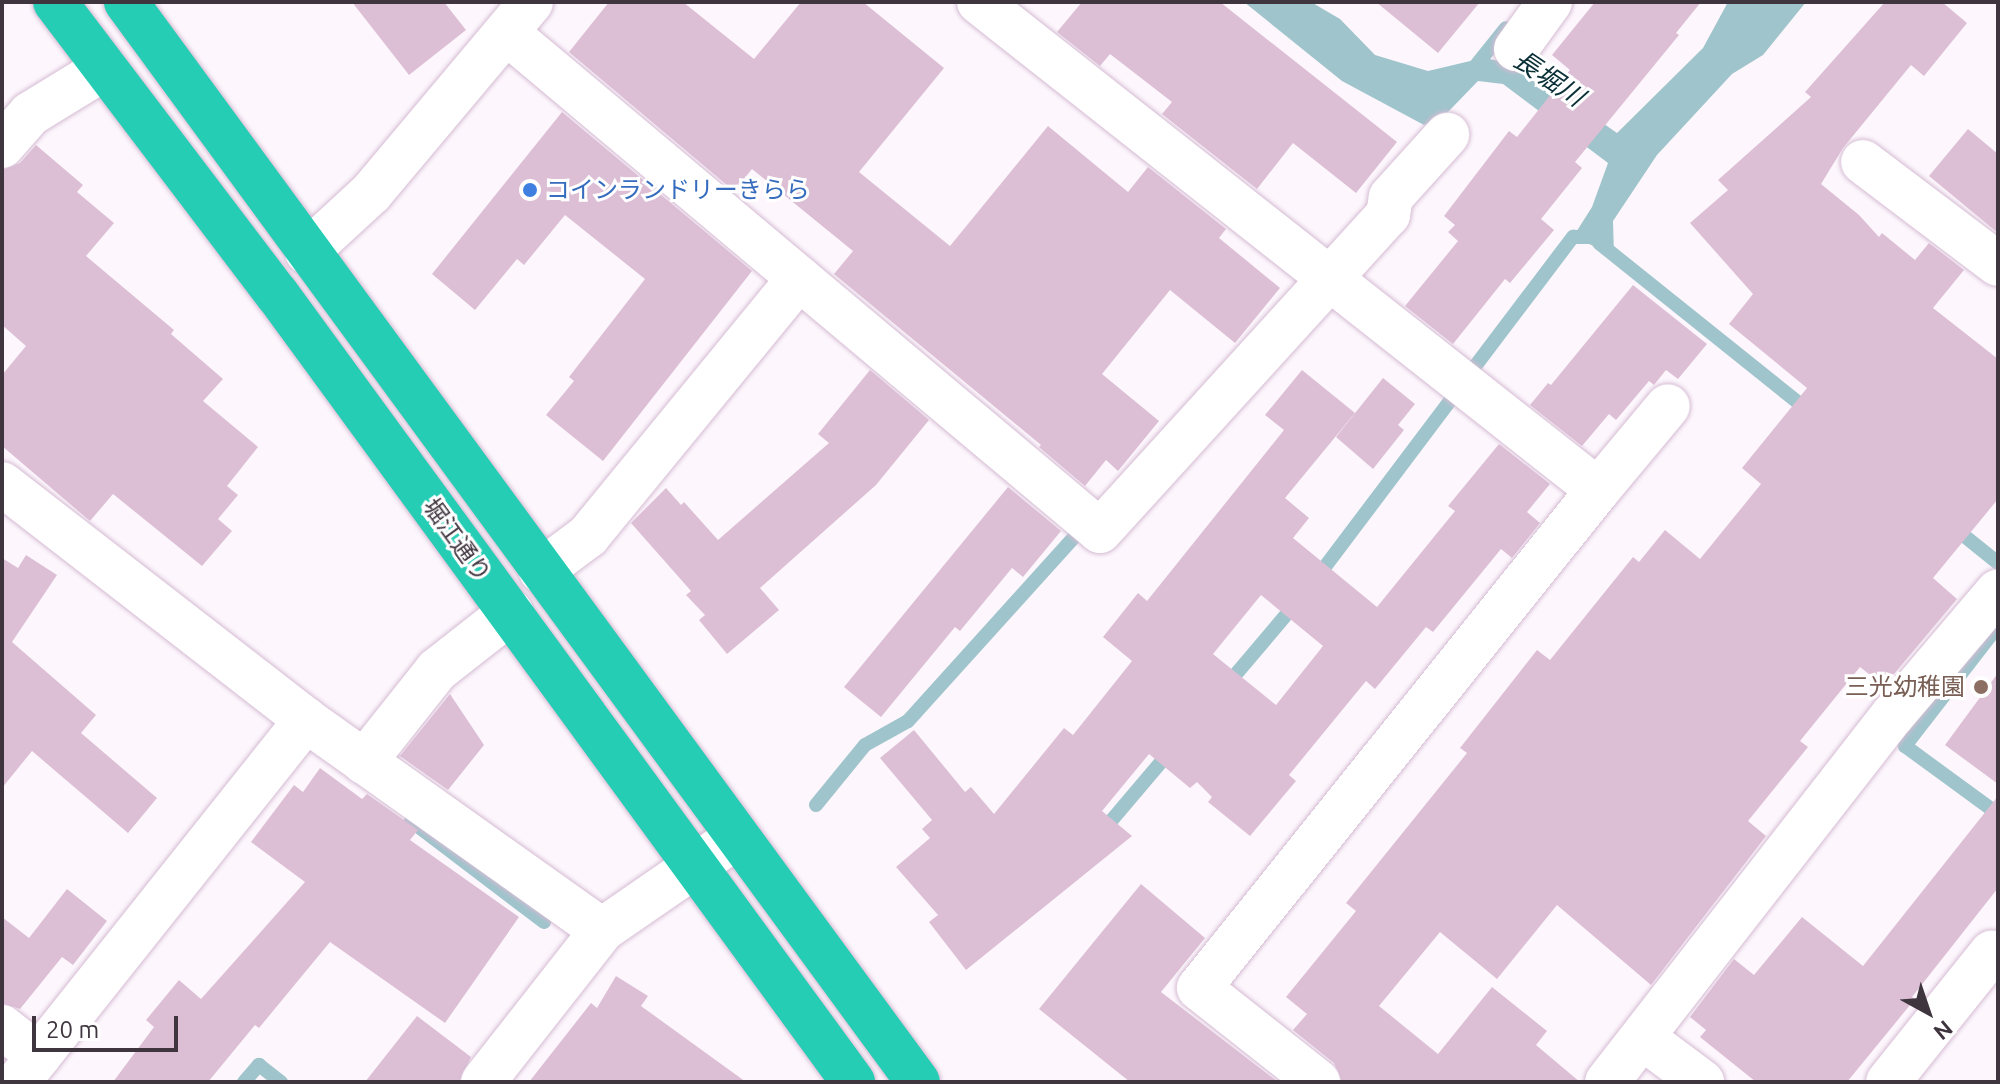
<!DOCTYPE html>
<meta charset="utf-8">
<style>
body{margin:0}
#map{position:relative;width:2000px;height:1084px;overflow:hidden;background:#fdf7fd;font-family:Ubuntu,"Noto Sans JP",sans-serif}
div>[style]{position:absolute}
.water>*{inset:0;background:#a0c4cc}
.stream>*{height:14px;margin:-7px;padding:0 7px;transform-origin:7px;border-radius:7px;background:#a0c4cc}
.building>*{inset:0;background:#ddbfd5}
.roads{filter:drop-shadow(0 0 2px #d5bbd3) drop-shadow(0 0 2px #d5bbd3)}
.minor>*{height:44px;margin:-22px;padding:0 22px;transform-origin:22px;border-radius:22px;background:#fff}
.highway>*{height:44px;margin:-22px;padding:0 22px;transform-origin:22px;border-radius:22px;background:#25cdb4}
.dots>*{width:22px;height:22px;translate:-50% -50%;box-sizing:border-box;border:4px solid #fff;border-radius:50%}
span{translate:-50% -50%;white-space:nowrap;text-align:center;line-height:1.15;-webkit-text-stroke:6px #fff;paint-order:stroke}
.shop-label{font-size:24px;color:#366cbe}
.left{translate:0 -50%;text-align:left}
.street-label{font-size:24px;color:#3f353f}
.education-label{font-size:24px;color:#785e54}
.right{translate:-100% -50%;text-align:right}
.water-label{font-size:26px;color:#0a2f36;font-style:italic}
.frame{position:absolute;inset:0;border:4px solid #3f353f;pointer-events:none}
.north{position:absolute;left:1888px;top:972px;width:80px;height:80px;-webkit-text-stroke:6px #fff;paint-order:stroke;rotate:140deg;font-size:22px;font-weight:700;line-height:32px;text-align:center;color:#3f353f}
.north::after{content:'';display:block;margin:auto;width:28px;height:36px;background:#3f353f;clip-path:polygon(50% 0,100% 100%,50% 72%,0 100%)}
.scale{position:absolute;left:32px;top:1016px;width:146px;height:36px;box-sizing:border-box;border:4px solid #3f353f;border-top:0;padding-left:10px;font-size:24px;line-height:28px;white-space:nowrap;color:#3f353f;-webkit-text-stroke:6px #fff;paint-order:stroke}
</style>
<div id="map">
<div class="water">
<div style="clip-path:polygon(1244px 2px,1311px 2px,1340px 19px,1375px 55px,1428px 71px,1483px 58px,1518px 64px,1617px 133px,1703px 48px,1728px 2px,1806px 2px,1763px 55px,1732px 74px,1657px 155px,1613px 221px,1614px 255px,1573px 237px,1592px 207px,1608px 163px,1503px 84px,1478px 81px,1447px 113px,1424px 125px,1342px 81px)"></div>
</div>
<div class="stream">
<div style="left:1474px;top:68px;width:51px;rotate:-51.3deg"></div>
<div style="left:1599px;top:243px;width:272px;rotate:38.7deg"></div>
<div style="left:1473px;top:369px;width:166px;rotate:-52.9deg"></div>
<div style="left:1573px;top:237px;width:19px"></div>
<div style="left:1952px;top:526px;width:59px;rotate:38.8deg"></div>
<div style="left:1315px;top:580px;width:228px;rotate:-53deg"></div>
<div style="left:1998px;top:626px;width:152px;rotate:127.8deg"></div>
<div style="left:1905px;top:746px;width:115px;rotate:36.2deg"></div>
<div style="left:1225px;top:687px;width:111px;rotate:-49.7deg"></div>
<div style="left:816px;top:805px;width:77px;rotate:-50.8deg"></div>
<div style="left:865px;top:745px;width:49px;rotate:-29.2deg"></div>
<div style="left:908px;top:721px;width:251px;rotate:-47.9deg"></div>
<div style="left:411px;top:821px;width:167px;rotate:37.2deg"></div>
<div style="left:1100px;top:834px;width:111px;rotate:-49.7deg"></div>
<div style="left:244px;top:1082px;width:23px;rotate:-49deg"></div>
<div style="left:259px;top:1065px;width:28px;rotate:38deg"></div>
</div>
<div class="building">
<div style="clip-path:polygon(352px 2px,444px 2px,466px 30px,409px 75px)"></div>
<div style="clip-path:polygon(609px 2px,683px 2px,754px 59px,801px 2px,863px 2px,944px 68px,859px 172px,950px 246px,1048px 126px,1128px 192px,1148px 167px,1226px 229px,1219px 238px,1280px 288px,1235px 343px,1170px 290px,1102px 374px,1159px 421px,1118px 471px,1106px 460px,1085px 486px,1039px 447px,1041px 445px,834px 274px,853px 251px,752px 169px,734px 191px,569px 52px)"></div>
<div style="clip-path:polygon(1082px 2px,1220px 2px,1397px 142px,1356px 193px,1293px 143px,1257px 189px,1162px 114px,1172px 102px,1110px 54px,1100px 66px,1057px 32px)"></div>
<div style="clip-path:polygon(1376px 2px,1480px 2px,1438px 53px)"></div>
<div style="clip-path:polygon(1595px 2px,1701px 2px,1676px 33px,1679px 35px,1575px 162px,1582px 168px,1541px 219px,1554px 230px,1510px 283px,1505px 279px,1453px 344px,1405px 306px,1458px 241px,1448px 232px,1455px 225px,1444px 216px,1509px 131px,1517px 137px,1570px 70px,1552px 55px)"></div>
<div style="clip-path:polygon(1885px 2px,1942px 2px,1967px 23px,1924px 76px,1911px 65px,1843px 148px,1821px 184px,1859px 215px,1879px 237px,1882px 233px,1915px 260px,1929px 243px,1964px 270px,1933px 308px,1998px 359px,1998px 499px,1933px 578px,1957px 599px,1884px 686px,1860px 667px,1800px 741px,1808px 747px,1748px 821px,1766px 836px,1651px 985px,1557px 905px,1497px 979px,1440px 932px,1379px 1006px,1438px 1054px,1492px 987px,1547px 1031px,1536px 1045px,1580px 1082px,1342px 1082px,1334px 1063px,1293px 1030px,1307px 1014px,1286px 997px,1356px 911px,1346px 903px,1467px 753px,1460px 748px,1537px 650px,1550px 660px,1633px 557px,1639px 562px,1665px 530px,1700px 559px,1761px 484px,1742px 468px,1807px 388px,1729px 324px,1753px 294px,1690px 223px,1728px 190px,1718px 180px,1811px 97px,1805px 92px)"></div>
<div style="clip-path:polygon(562px 112px,752px 271px,603px 461px,546px 415px,574px 381px,569px 377px,645px 279px,565px 215px,524px 265px,517px 259px,475px 310px,432px 274px)"></div>
<div style="clip-path:polygon(1968px 129px,1998px 154px,1998px 233px,1929px 176px)"></div>
<div style="clip-path:polygon(36px 145px,83px 185px,77px 192px,114px 223px,86px 256px,174px 330px,171px 334px,223px 379px,203px 401px,258px 447px,227px 486px,238px 495px,218px 519px,232px 531px,202px 566px,113px 494px,90px 521px,2px 446px,2px 375px,26px 346px,2px 325px,2px 170px,20px 163px)"></div>
<div style="clip-path:polygon(1633px 285px,1707px 344px,1678px 379px,1666px 370px,1654px 385px,1649px 381px,1616px 420px,1609px 414px,1582px 446px,1530px 405px,1548px 383px,1551px 385px)"></div>
<div style="clip-path:polygon(870px 370px,929px 420px,876px 485px,760px 588px,779px 610px,727px 654px,699px 620px,705px 615px,686px 595px,691px 591px,631px 523px,666px 488px,681px 505px,684px 502px,718px 540px,829px 443px,818px 434px)"></div>
<div style="clip-path:polygon(evenodd,1302px 370px,1355px 413px,1285px 498px,1309px 518px,1293px 538px,1377px 607px,1455px 511px,1448px 506px,1499px 444px,1550px 484px,1527px 512px,1540px 523px,1512px 558px,1501px 549px,1433px 632px,1426px 627px,1375px 689px,1366px 681px,1289px 775px,1296px 781px,1250px 836px,1208px 802px,1212px 797px,1197px 782px,1190px 788px,1149px 754px,1102px 811px,1132px 836px,966px 970px,929px 922px,938px 915px,896px 867px,930px 838px,922px 829px,932px 820px,880px 758px,914px 730px,965px 792px,971px 787px,994px 814px,1064px 728px,1073px 735px,1132px 661px,1103px 637px,1138px 593px,1147px 601px,1284px 430px,1265px 415px,1302px 370px,1261px 595px,1323px 646px,1276px 705px,1213px 654px,1261px 595px)"></div>
<div style="clip-path:polygon(1383px 378px,1415px 404px,1398px 425px,1404px 430px,1373px 469px,1336px 437px)"></div>
<div style="clip-path:polygon(1008px 487px,1061px 531px,1023px 577px,1012px 568px,960px 631px,955px 627px,881px 717px,844px 687px)"></div>
<div style="clip-path:polygon(26px 555px,57px 575px,12px 642px,96px 715px,81px 733px,157px 798px,128px 833px,32px 751px,2px 788px,2px 558px,18px 568px)"></div>
<div style="clip-path:polygon(1998px 673px,1998px 784px,1945px 745px)"></div>
<div style="clip-path:polygon(450px 694px,484px 745px,448px 790px,400px 756px)"></div>
<div style="clip-path:polygon(320px 768px,362px 799px,367px 794px,418px 830px,410px 840px,519px 917px,445px 1023px,330px 942px,259px 1028px,255px 1025px,208px 1082px,113px 1082px,154px 1027px,146px 1020px,179px 980px,201px 999px,305px 882px,251px 842px,294px 785px,303px 792px)"></div>
<div style="clip-path:polygon(1998px 796px,1998px 888px,1912px 997px,1915px 999px,1847px 1082px,1756px 1082px,1700px 1037px,1706px 1030px,1690px 1017px,1734px 959px,1754px 975px,1802px 917px,1863px 966px)"></div>
<div style="clip-path:polygon(1141px 884px,1205px 938px,1161px 992px,1278px 1082px,1130px 1082px,1039px 1009px)"></div>
<div style="clip-path:polygon(67px 889px,107px 921px,73px 965px,62px 957px,20px 1009px,2px 1003px,2px 917px,29px 938px)"></div>
<div style="clip-path:polygon(616px 976px,648px 996px,641px 1006px,746px 1082px,529px 1082px,591px 1003px,597px 1008px)"></div>
<div style="clip-path:polygon(417px 1016px,471px 1057px,459px 1082px,365px 1082px)"></div>
</div>
<div class="roads">
<div class="minor">
<div style="left:979px;top:2px;width:788px;rotate:38.25deg"></div>
<div style="left:1598px;top:490px;width:638px;rotate:128.7deg"></div>
<div style="left:1199px;top:988px;width:152px;rotate:38.3deg"></div>
<div style="left:507px;top:33px;width:774px;rotate:40.02deg"></div>
<div style="left:1100px;top:531px;width:428px;rotate:-47.7deg"></div>
<div style="left:1388px;top:215px;width:18px;rotate:-81deg"></div>
<div style="left:1391px;top:197px;width:84px;rotate:-47.9deg"></div>
<div style="left:1516px;top:49px;width:58px;rotate:-54.1deg"></div>
<div style="left:2px;top:146px;width:43px;rotate:-48.8deg"></div>
<div style="left:30px;top:114px;width:88px;rotate:-31.5deg"></div>
<div style="left:1863px;top:162px;width:169px;rotate:37.1deg"></div>
<div style="left:307px;top:252px;width:87px;rotate:-42.7deg"></div>
<div style="left:371px;top:193px;width:249px;rotate:-50deg"></div>
<div style="left:2px;top:484px;width:385px;rotate:37.8deg"></div>
<div style="left:306px;top:720px;width:363px;rotate:35.4deg"></div>
<div style="left:1598px;top:490px;width:109px;rotate:-50.2deg"></div>
<div style="left:541px;top:571px;width:59px;rotate:-36.7deg"></div>
<div style="left:588px;top:536px;width:333px;rotate:-50.7deg"></div>
<div style="left:364px;top:762px;width:117px;rotate:-51.6deg"></div>
<div style="left:437px;top:670px;width:94px;rotate:-38.1deg"></div>
<div style="left:2px;top:1027px;width:47px;rotate:38.1deg"></div>
<div style="left:1643px;top:1038px;width:74px;rotate:36.7deg"></div>
<div style="left:18px;top:1082px;width:463px;rotate:-51.5deg"></div>
<div style="left:483px;top:1082px;width:193px;rotate:-51.9deg"></div>
<div style="left:602px;top:930px;width:164px;rotate:-34.6deg"></div>
<div style="left:1607px;top:1082px;width:465px;rotate:-52.1deg"></div>
<div style="left:1893px;top:715px;width:162px;rotate:-49.7deg"></div>
<div style="left:1888px;top:1082px;width:166px;rotate:-51.3deg"></div>
</div>
<div class="highway">
<div style="left:55px;top:2px;width:367px;rotate:52.8deg"></div>
<div style="left:277px;top:294px;width:976px;rotate:53.83deg"></div>
<div style="left:126px;top:2px;width:1339px;rotate:53.75deg"></div>
</div>
</div>
<div class="dots">
<div style="left:530px;top:190px;background:#3f7fe0"></div>
<div style="left:1981px;top:687px;background:#8d6e63"></div>
</div>
<div class="shop-label">
<span class="left" style="left:546px;top:190px">コインランドリーきらら</span>
</div>
<div class="street-label">
<span style="left:457px;top:540px;rotate:54deg">堀江通り</span>
</div>
<div class="education-label">
<span class="right" style="left:1965px;top:687px">三光幼稚園</span>
</div>
<div class="water-label">
<span style="left:1549px;top:78px;rotate:34deg">長堀川</span>
</div>
<div class="frame"></div>
<div class="north">N</div>
<div class="scale">20 m</div>
</div>
